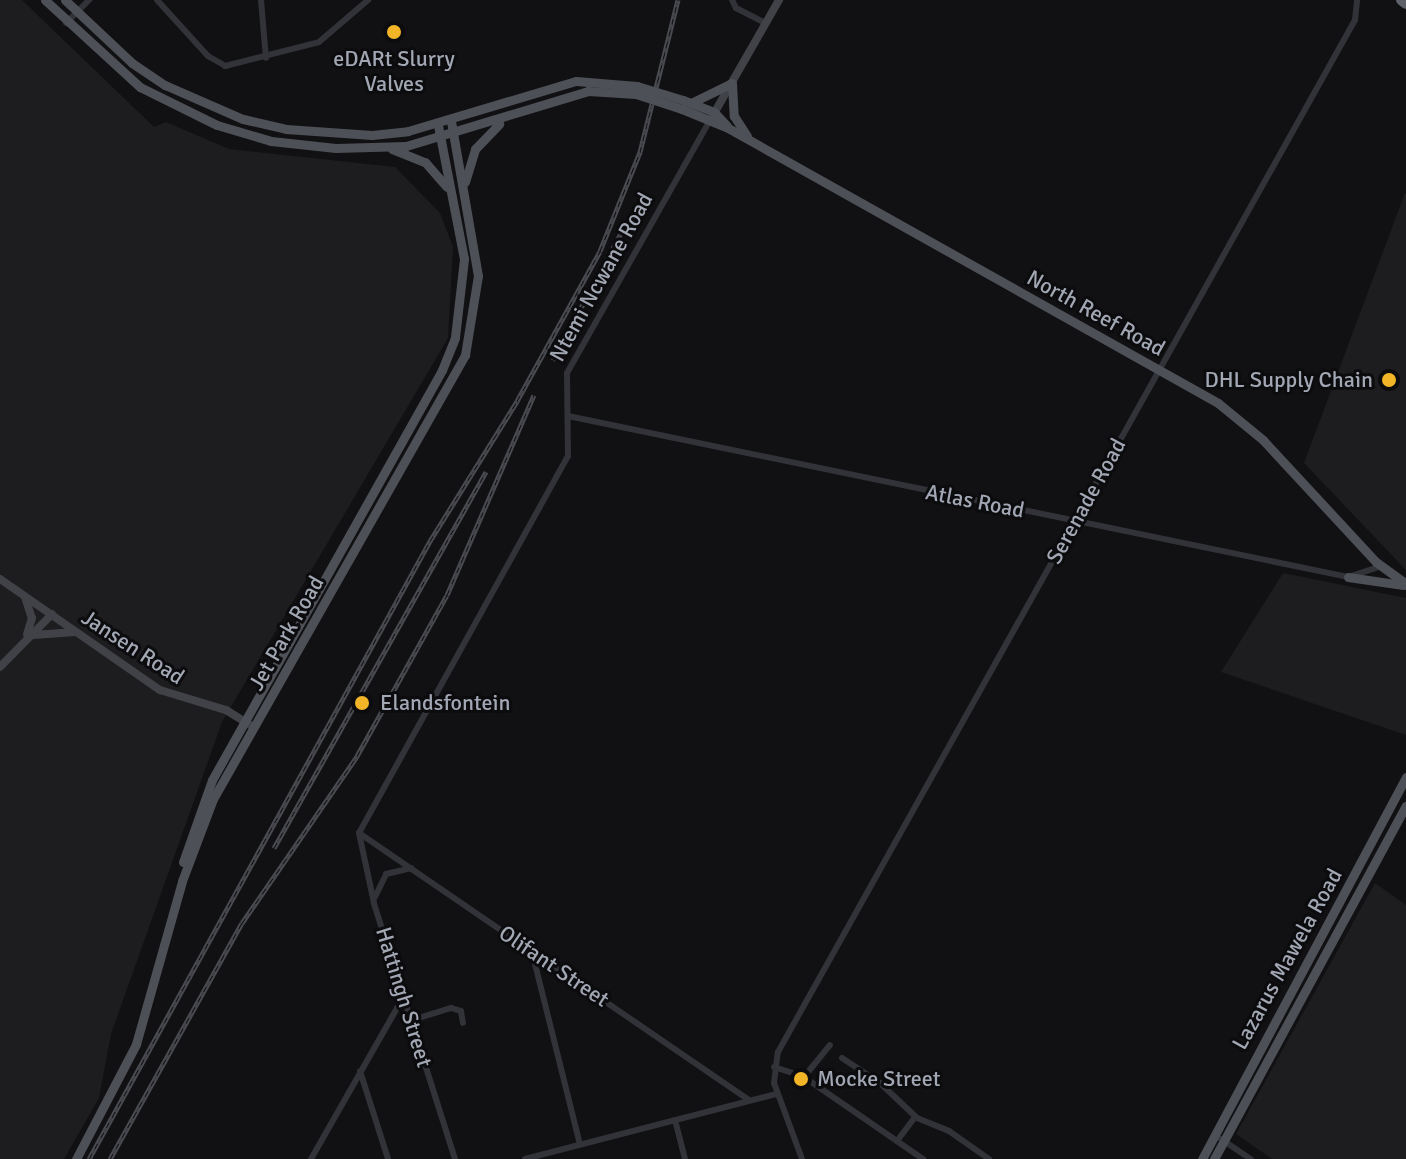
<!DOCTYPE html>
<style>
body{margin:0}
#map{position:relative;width:1406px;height:1159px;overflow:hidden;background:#111113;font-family:Signika,sans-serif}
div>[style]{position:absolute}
.built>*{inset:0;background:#1d1d20}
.street>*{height:6px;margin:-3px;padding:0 3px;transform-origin:3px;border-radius:3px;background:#323338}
.secondary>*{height:8px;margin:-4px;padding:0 4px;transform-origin:4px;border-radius:4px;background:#404248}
.primary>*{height:9px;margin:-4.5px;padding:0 4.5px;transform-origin:4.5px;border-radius:4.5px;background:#4e5057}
.highway>*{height:10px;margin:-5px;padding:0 5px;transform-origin:5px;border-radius:5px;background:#5e6169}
.rail>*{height:5px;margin-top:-2.5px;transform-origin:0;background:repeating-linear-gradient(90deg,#0c0c0e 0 6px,#494b51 0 12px);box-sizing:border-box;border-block:2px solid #494b51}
.primary-bridge>*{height:9px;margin:-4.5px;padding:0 4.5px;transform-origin:4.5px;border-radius:4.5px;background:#4e5057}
.dots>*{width:22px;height:22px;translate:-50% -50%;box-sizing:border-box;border:4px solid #0c0c0e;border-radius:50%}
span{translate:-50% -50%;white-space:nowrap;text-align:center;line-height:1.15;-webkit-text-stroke:6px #0c0c0e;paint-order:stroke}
.poi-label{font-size:22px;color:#a2a7b4}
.right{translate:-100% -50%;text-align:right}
.left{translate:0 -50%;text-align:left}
.street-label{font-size:22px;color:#a2a7b4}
</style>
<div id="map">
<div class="built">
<div style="clip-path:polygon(0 0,22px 0,154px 127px,166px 122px,229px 149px,395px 167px,440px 213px,453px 247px,448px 338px,222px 722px,111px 1034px,99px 1098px,64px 1159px,0 1159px)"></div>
<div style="clip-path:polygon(1405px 193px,1406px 194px,1406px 570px,1304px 463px)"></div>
<div style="clip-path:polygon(1283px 573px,1406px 598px,1406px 735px,1221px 672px)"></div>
<div style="clip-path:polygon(1375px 883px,1406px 905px,1406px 1159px,1272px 1159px,1236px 1134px)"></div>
</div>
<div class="street">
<div style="left:157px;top:0;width:76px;rotate:47.7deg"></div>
<div style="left:208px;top:56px;width:20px;rotate:30deg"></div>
<div style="left:225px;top:66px;width:97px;rotate:-14.3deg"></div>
<div style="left:319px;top:42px;width:65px;rotate:-40.6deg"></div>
<div style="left:261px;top:0;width:58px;rotate:85.1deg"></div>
<div style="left:732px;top:0;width:9px;rotate:63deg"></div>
<div style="left:736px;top:8px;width:34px;rotate:27deg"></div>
<div style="left:66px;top:23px;width:33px;rotate:-45deg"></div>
<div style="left:568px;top:416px;width:796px;rotate:11.66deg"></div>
<div style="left:1348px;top:577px;width:35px;rotate:-18deg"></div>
<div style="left:359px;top:833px;width:473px;rotate:34.4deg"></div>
<div style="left:375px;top:897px;width:25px;rotate:-64deg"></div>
<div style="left:386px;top:874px;width:26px;rotate:-13deg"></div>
<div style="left:532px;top:952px;width:198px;rotate:76deg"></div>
<div style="left:412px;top:1020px;width:41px;rotate:-17.1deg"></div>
<div style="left:451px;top:1008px;width:10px;rotate:17deg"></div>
<div style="left:461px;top:1011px;width:12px;rotate:81deg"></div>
<div style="left:842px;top:1058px;width:45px;rotate:33.3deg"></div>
<div style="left:880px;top:1083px;width:51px;rotate:43.4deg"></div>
<div style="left:917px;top:1118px;width:35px;rotate:22deg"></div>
<div style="left:949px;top:1131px;width:49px;rotate:35deg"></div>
<div style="left:774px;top:1067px;width:32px;rotate:18deg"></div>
<div style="left:804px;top:1077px;width:145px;rotate:34.6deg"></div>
<div style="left:360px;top:1071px;width:92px;rotate:72.3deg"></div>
<div style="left:804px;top:1077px;width:41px;rotate:-50.9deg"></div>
<div style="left:675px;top:1120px;width:40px;rotate:75.6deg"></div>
<div style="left:1221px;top:1139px;width:36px;rotate:34deg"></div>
<div style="left:897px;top:1141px;width:30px;rotate:-53deg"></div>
<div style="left:311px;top:1159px;width:174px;rotate:-60.3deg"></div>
<div style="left:397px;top:1008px;width:11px;rotate:-34deg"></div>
<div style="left:455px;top:1159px;width:269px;rotate:-107.6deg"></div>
<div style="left:374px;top:903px;width:72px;rotate:-102.1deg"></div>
<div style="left:359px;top:833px;width:431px;rotate:-61deg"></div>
<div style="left:568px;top:456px;width:83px;rotate:-90.7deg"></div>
<div style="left:567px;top:373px;width:288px;rotate:-60.5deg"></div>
<div style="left:525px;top:1159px;width:260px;rotate:-14.5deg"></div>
<div style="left:802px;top:1159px;width:81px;rotate:-110.2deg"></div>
<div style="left:774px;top:1083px;width:31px;rotate:-83deg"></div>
<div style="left:778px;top:1052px;width:1182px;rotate:-60.79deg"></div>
<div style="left:1355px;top:20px;width:20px;rotate:-84deg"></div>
</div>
<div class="secondary">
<div style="left:712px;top:117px;width:135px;rotate:-60.2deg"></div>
<div style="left:0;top:579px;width:195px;rotate:34.8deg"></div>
<div style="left:160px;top:690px;width:69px;rotate:16.9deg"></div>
<div style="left:226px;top:710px;width:32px;rotate:32deg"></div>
<div style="left:25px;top:597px;width:22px;rotate:72deg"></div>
<div style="left:32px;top:618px;width:17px;rotate:107deg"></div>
<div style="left:34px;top:635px;width:41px;rotate:-4.2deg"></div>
<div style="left:0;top:667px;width:74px;rotate:-45.5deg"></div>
</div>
<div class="primary">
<div style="left:45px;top:0;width:129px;rotate:42.5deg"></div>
<div style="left:140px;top:87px;width:86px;rotate:26.3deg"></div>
<div style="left:217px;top:125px;width:56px;rotate:16.5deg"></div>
<div style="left:271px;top:141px;width:65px;rotate:6.1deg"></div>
<div style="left:336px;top:148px;width:70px;rotate:-1.6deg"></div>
<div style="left:406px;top:146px;width:190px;rotate:-16.8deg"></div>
<div style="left:588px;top:91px;width:48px;rotate:3.6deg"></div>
<div style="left:65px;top:0;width:92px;rotate:43.2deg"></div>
<div style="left:132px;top:63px;width:40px;rotate:34deg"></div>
<div style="left:165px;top:85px;width:85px;rotate:23.6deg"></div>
<div style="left:243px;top:119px;width:44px;rotate:13.1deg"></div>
<div style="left:286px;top:129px;width:86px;rotate:4deg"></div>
<div style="left:372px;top:135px;width:36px;rotate:-6deg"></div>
<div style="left:408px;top:131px;width:175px;rotate:-16.6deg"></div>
<div style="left:576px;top:81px;width:61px;rotate:4.7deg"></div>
<div style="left:732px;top:83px;width:33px;rotate:87deg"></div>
<div style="left:734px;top:116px;width:24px;rotate:57deg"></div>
<div style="left:683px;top:100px;width:33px;rotate:21deg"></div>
<div style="left:714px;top:112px;width:19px;rotate:47deg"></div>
<div style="left:693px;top:102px;width:43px;rotate:-26deg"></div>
<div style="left:682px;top:109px;width:50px;rotate:22.4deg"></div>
<div style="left:728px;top:128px;width:562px;rotate:29.3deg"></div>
<div style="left:1218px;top:403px;width:58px;rotate:39.4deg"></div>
<div style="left:1263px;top:440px;width:166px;rotate:47.2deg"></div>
<div style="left:1376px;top:562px;width:37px;rotate:36deg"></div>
<div style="left:392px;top:149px;width:35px;rotate:22deg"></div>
<div style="left:425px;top:162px;width:33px;rotate:49deg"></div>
<div style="left:465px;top:182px;width:34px;rotate:-73deg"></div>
<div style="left:475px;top:149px;width:35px;rotate:-46deg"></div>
<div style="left:1348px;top:577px;width:56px;rotate:8.3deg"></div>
<div style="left:183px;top:862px;width:87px;rotate:-70.5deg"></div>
<div style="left:212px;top:780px;width:470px;rotate:-60.7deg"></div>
<div style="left:442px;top:370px;width:35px;rotate:-68deg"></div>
<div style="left:455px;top:337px;width:79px;rotate:-83.4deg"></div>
<div style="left:464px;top:259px;width:136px;rotate:-101deg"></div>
<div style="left:76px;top:1159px;width:130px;rotate:-62.4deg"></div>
<div style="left:136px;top:1044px;width:169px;rotate:-74.2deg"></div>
<div style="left:182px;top:881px;width:88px;rotate:-69.3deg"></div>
<div style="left:213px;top:799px;width:511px;rotate:-60.42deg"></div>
<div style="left:465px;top:355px;width:80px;rotate:-80.7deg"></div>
<div style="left:478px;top:276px;width:156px;rotate:-99.9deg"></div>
<div style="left:1202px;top:1159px;width:433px;rotate:-61.9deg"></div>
<div style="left:1214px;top:1159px;width:402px;rotate:-61.5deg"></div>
</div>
<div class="highway">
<div style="left:1401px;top:0;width:6px;rotate:39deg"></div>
</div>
<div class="rail">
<div style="left:553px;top:360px;width:144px;rotate:-61.8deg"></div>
<div style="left:274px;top:848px;width:432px;rotate:-60.6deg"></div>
<div style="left:89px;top:1159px;width:706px;rotate:-61.11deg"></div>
<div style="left:430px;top:541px;width:165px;rotate:-58.1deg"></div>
<div style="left:517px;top:401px;width:171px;rotate:-61deg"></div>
<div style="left:600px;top:251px;width:107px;rotate:-68deg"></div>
<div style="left:640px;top:152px;width:157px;rotate:-76deg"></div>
<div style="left:110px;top:1159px;width:270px;rotate:-60.8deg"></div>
<div style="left:242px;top:923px;width:203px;rotate:-55.4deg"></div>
<div style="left:357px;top:756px;width:184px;rotate:-60.8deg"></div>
<div style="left:447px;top:595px;width:218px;rotate:-66.5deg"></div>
</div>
<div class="primary-bridge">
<div style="left:637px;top:86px;width:48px;rotate:16.9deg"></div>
<div style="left:636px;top:94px;width:48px;rotate:18.1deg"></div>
</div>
<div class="dots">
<div style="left:394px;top:32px;background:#f3b528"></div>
<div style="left:1389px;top:380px;background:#f3b528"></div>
<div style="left:362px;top:703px;background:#f3b528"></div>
<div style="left:801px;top:1079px;background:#f3b528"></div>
</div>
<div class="poi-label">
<span style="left:394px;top:71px">eDARt Slurry<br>Valves</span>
<span class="right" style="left:1373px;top:380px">DHL Supply Chain</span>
<span class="left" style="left:380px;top:703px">Elandsfontein</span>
<span class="left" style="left:817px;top:1079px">Mocke Street</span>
</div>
<div class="street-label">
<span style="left:601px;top:277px;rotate:-61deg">Ntemi Ncwane Road</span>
<span style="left:1096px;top:313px;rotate:29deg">North Reef Road</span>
<span style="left:975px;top:501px;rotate:11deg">Atlas Road</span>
<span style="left:1086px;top:501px;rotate:-61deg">Serenade Road</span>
<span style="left:286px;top:633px;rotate:-60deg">Jet Park Road</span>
<span style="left:133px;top:647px;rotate:33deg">Jansen Road</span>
<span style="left:1287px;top:959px;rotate:-61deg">Lazarus Mawela Road</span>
<span style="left:554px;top:966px;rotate:34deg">Olifant Street</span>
<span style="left:404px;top:997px;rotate:73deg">Hattingh Street</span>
</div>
</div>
